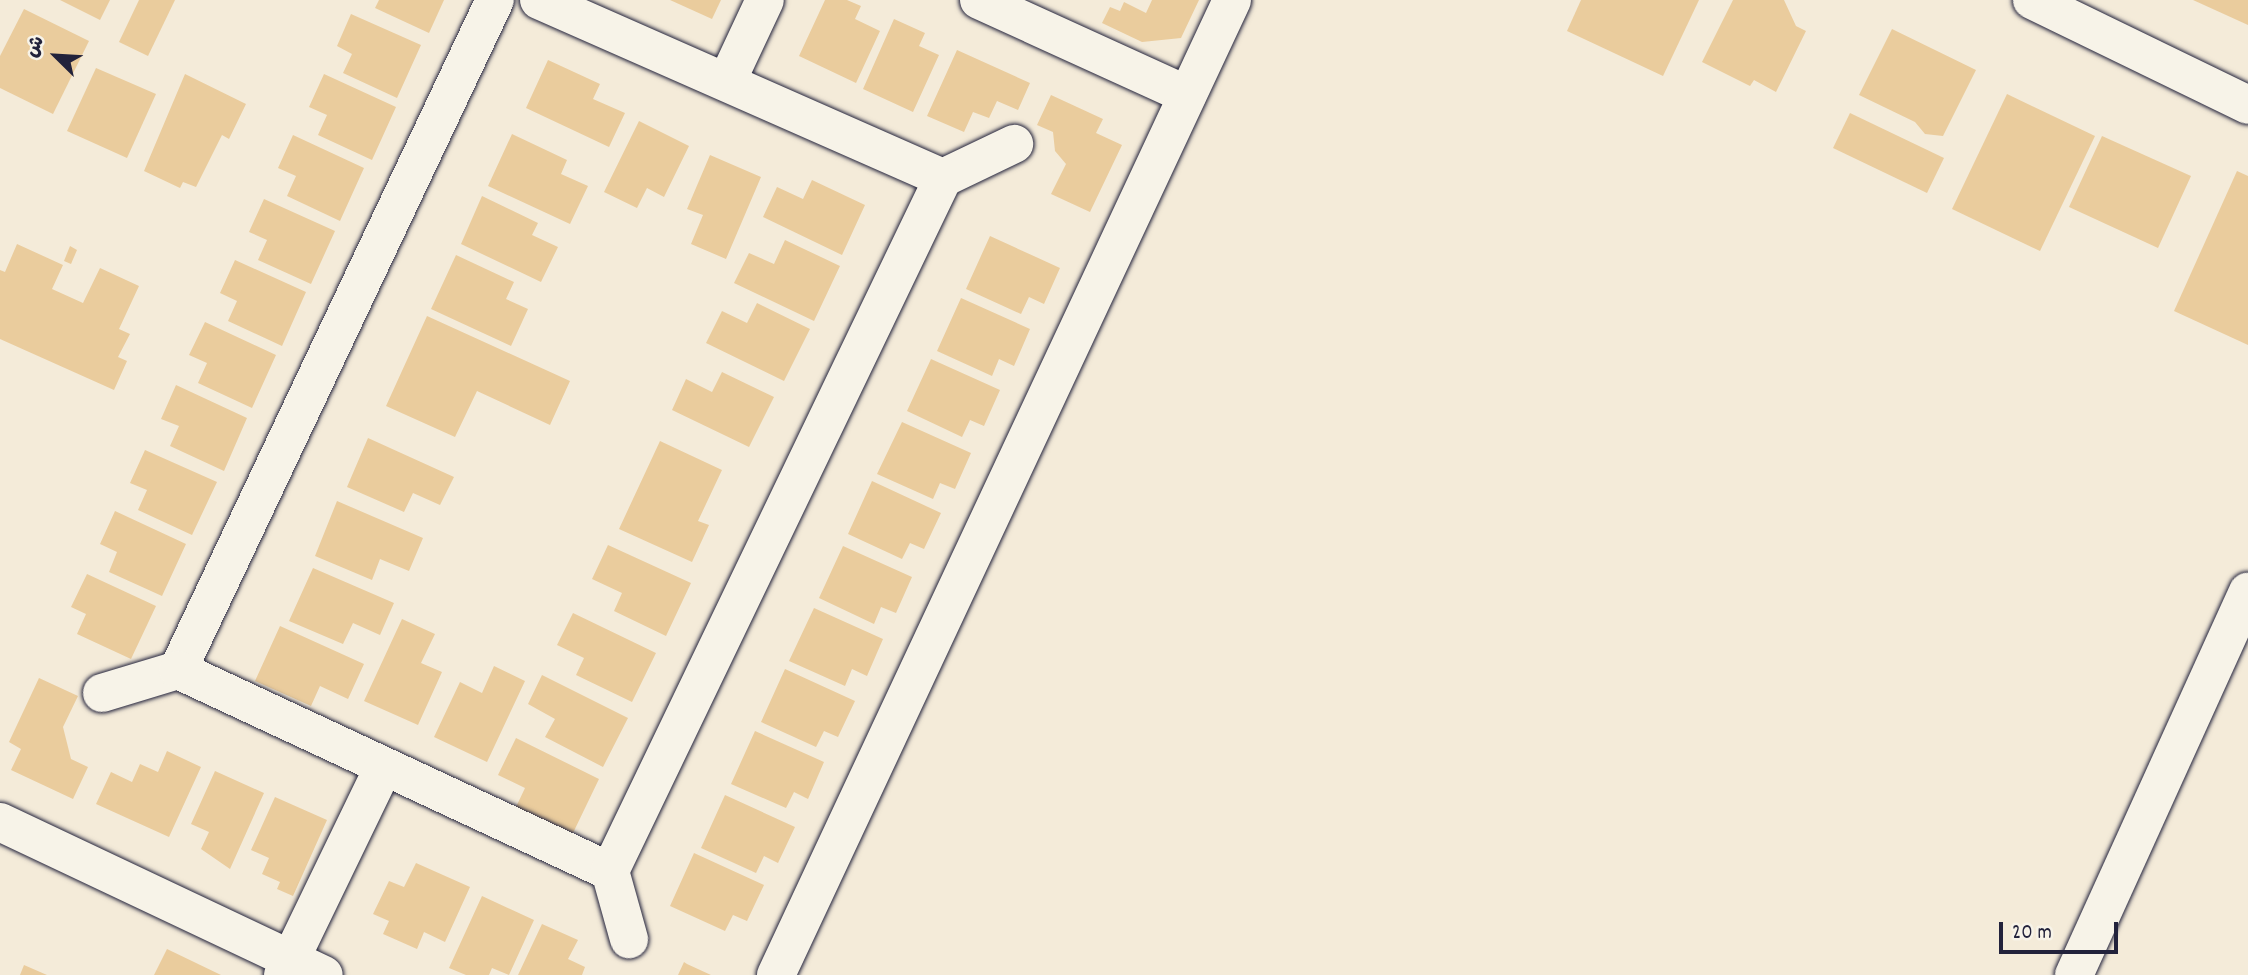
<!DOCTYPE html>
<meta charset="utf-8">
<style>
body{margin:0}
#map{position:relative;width:2248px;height:975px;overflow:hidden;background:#f4ebd9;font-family:Dekko,"Playpen Sans Arabic",sans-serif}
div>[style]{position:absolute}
.building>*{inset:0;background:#eacc9d}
.roads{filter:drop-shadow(0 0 2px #22223b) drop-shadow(0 0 2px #22223b)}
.street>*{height:38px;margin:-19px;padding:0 19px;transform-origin:19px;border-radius:19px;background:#f7f3e8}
.secondary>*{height:38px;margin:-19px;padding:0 19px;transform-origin:19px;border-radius:19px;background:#f7f3e8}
span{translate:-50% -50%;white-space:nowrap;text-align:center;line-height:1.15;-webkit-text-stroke:6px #f7f3e8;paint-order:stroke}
.north{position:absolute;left:21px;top:21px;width:70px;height:70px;-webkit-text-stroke:5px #f7f3e8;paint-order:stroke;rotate:294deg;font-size:19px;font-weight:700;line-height:28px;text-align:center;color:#22223b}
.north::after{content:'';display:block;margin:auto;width:24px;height:32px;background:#22223b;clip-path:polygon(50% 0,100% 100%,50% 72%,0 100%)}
.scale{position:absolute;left:1999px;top:922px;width:119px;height:32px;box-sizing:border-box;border:4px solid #22223b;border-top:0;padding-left:9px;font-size:21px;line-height:24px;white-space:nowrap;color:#22223b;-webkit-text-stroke:5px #f7f3e8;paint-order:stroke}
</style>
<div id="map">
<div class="building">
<div style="clip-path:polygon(60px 0,110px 0,100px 20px)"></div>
<div style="clip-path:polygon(139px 0,175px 0,148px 56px,119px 42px)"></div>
<div style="clip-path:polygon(379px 0,444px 0,429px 33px,375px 8px)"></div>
<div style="clip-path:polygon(670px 0,721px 0,712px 19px)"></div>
<div style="clip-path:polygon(825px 0,847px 0,861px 6px,855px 19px,880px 31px,856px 83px,799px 56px)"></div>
<div style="clip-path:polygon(1152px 0,1199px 0,1181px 38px,1142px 42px,1102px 23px,1110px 7px,1120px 11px,1124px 2px,1146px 13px)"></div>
<div style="clip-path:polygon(1581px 0,1699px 0,1663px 76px,1567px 31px)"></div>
<div style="clip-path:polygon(1733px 0,1784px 0,1796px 26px,1806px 31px,1776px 92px,1754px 80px,1750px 86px,1702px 62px)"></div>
<div style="clip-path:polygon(2193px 0,2248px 0,2248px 25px)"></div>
<div style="clip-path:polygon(24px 9px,89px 41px,53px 114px,0 88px,0 56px)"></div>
<div style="clip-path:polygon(351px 14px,421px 45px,397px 98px,343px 73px,352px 54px,337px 46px)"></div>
<div style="clip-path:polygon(894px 19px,925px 33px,919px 46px,939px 55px,913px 112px,863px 89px)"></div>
<div style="clip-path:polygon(1892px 29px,1976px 70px,1943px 136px,1925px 134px,1915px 122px,1859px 95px)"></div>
<div style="clip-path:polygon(957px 50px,1030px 83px,1018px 110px,997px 101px,989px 118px,973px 112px,964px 132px,927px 116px)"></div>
<div style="clip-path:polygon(548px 60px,600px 84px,593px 99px,625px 113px,609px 147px,526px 108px)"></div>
<div style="clip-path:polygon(96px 68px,156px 94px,127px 158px,67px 131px)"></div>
<div style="clip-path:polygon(185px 74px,246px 104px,229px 139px,222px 135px,196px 187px,183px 182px,180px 188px,144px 171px)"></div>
<div style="clip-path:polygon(324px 74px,396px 107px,372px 160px,318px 135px,327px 115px,309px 107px)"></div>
<div style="clip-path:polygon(2007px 94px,2095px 136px,2040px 251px,1952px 209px)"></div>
<div style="clip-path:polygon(1051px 95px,1103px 119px,1096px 133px,1122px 145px,1090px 212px,1051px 194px,1066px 164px,1055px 151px,1053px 132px,1037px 125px)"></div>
<div style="clip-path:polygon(1850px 113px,1944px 158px,1927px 193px,1833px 148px)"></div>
<div style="clip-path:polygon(639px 121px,689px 146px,664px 197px,647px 188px,637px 208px,604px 192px)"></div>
<div style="clip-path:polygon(512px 134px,567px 160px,561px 174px,588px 186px,570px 224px,488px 186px)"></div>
<div style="clip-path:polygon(293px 135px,364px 168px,340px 221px,287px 196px,296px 176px,278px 168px)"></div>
<div style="clip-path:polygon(2102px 136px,2191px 176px,2158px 248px,2069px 207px)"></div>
<div style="clip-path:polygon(710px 155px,761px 177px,726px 259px,691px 244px,703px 215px,687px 209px)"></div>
<div style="clip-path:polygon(2237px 171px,2248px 176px,2248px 345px,2174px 311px)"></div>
<div style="clip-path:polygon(812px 180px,865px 205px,842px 255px,763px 217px,777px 187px,803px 199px)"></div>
<div style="clip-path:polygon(482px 196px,538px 223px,532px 235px,558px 247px,541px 282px,461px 244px)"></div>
<div style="clip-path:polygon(264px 199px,335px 231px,311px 284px,258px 260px,267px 240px,249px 232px)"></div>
<div style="clip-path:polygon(990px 236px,1060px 268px,1044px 304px,1029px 297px,1021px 314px,966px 289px)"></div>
<div style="clip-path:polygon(785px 240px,840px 266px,814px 321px,734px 283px,749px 253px,774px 264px)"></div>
<div style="clip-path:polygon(17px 244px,63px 265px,52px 289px,83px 303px,100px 268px,139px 286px,119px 329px,130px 334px,118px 357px,127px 361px,114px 390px,0 339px,0 270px,5px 272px)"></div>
<div style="clip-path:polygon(70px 246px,77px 250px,71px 264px,64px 261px)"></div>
<div style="clip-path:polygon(456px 255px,514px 282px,506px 299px,528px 309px,511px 346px,431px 309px)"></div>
<div style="clip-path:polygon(235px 260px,306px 292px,282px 346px,228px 321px,237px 301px,220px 293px)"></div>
<div style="clip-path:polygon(961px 298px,1030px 329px,1014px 366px,999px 359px,992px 376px,937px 351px)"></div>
<div style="clip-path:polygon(757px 303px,810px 329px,784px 381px,706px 343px,722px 311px,747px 323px)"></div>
<div style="clip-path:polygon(427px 316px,570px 381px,550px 425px,477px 391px,455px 437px,386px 406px)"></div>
<div style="clip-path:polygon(205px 322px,276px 355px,252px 408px,198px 383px,207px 363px,189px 355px)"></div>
<div style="clip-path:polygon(931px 359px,1000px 390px,984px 426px,970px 420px,962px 437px,907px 411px)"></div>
<div style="clip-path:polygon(722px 372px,774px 397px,749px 447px,672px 410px,686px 379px,712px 392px)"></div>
<div style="clip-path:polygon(176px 385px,247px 418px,224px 471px,170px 446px,179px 426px,161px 419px)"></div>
<div style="clip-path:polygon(902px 422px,971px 453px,955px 489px,940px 483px,933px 499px,877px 474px)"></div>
<div style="clip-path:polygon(368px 438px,454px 477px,440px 505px,413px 493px,404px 512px,347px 487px)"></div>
<div style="clip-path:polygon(660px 441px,722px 470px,698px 521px,709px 525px,692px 562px,619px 529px)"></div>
<div style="clip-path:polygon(145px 450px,217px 482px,192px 535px,138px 510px,147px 490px,130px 483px)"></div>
<div style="clip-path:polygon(872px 481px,941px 513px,924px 549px,910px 543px,902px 559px,848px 534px)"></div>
<div style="clip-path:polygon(337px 501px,423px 538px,409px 571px,380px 559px,372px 580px,315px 556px)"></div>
<div style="clip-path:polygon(115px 511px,186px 544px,162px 596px,109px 572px,117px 552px,100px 544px)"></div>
<div style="clip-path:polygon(608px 545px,691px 583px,666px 636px,614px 611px,622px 593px,592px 579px)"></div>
<div style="clip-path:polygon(843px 546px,912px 577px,896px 613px,881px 607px,874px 624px,819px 598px)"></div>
<div style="clip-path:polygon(313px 568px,394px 603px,380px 635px,353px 623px,343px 644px,289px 621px)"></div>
<div style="clip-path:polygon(87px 574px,156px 606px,131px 659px,77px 634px,86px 614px,71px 607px)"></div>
<div style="clip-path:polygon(814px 608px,883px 639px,867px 676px,852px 669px,845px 686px,789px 661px)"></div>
<div style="clip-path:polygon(573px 613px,656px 653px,632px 702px,576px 675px,584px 658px,557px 645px)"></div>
<div style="clip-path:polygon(402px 619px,435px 634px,421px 663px,442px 672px,418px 725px,364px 701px)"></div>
<div style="clip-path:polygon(280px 626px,364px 664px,348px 699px,320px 686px,311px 706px,255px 681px)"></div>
<div style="clip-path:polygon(494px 666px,525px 681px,487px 762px,434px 737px,460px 682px,482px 693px)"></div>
<div style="clip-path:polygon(785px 669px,855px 701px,838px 737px,824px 731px,816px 747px,761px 722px)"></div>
<div style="clip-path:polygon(542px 675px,628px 718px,603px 767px,545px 737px,555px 719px,528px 704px)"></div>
<div style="clip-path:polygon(39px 678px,78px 696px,63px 727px,71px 759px,88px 767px,73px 799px,11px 770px,21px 749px,9px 742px)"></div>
<div style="clip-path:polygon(755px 731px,824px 762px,808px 799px,794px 792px,786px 808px,731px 784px)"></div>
<div style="clip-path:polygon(516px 738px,599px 779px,573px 833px,516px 807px,525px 788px,498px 775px)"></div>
<div style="clip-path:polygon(167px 751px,201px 767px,169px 837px,96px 804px,111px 772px,132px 782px,140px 764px,158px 772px)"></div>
<div style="clip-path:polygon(215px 771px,264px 793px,230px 869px,201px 849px,209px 832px,191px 824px)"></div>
<div style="clip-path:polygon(725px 795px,795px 827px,778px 863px,764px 856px,756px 873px,701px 848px)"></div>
<div style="clip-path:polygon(275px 797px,327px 820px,293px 896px,277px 889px,280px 882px,262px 874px,269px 858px,251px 850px)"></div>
<div style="clip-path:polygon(694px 853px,764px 885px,747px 921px,733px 915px,725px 931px,670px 906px)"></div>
<div style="clip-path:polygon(416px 863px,470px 887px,445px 942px,424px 932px,417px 949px,383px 934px,389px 921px,373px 914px,389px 881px,404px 887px)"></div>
<div style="clip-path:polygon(482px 896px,534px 920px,509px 975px,492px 968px,489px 975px,466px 975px,449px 968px)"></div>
<div style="clip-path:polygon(542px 924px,578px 940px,568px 959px,585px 967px,582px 975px,518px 975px)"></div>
<div style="clip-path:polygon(167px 949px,221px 975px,154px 975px)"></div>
<div style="clip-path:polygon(684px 962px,687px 964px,711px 975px,678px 975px)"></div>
<div style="clip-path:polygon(24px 965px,47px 975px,20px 975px)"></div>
</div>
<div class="roads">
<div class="street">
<div style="left:539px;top:0;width:441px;rotate:23.8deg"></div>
<div style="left:943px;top:178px;width:79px;rotate:-25.6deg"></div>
<div style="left:979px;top:0;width:229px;rotate:24.5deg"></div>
<div style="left:2032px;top:0;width:240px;rotate:25.9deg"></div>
<div style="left:727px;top:81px;width:89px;rotate:-64.9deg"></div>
<div style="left:178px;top:670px;width:741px;rotate:-64.68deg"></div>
<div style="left:102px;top:693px;width:79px;rotate:-16.8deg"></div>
<div style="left:178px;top:670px;width:476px;rotate:25deg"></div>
<div style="left:610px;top:871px;width:71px;rotate:74.4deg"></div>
<div style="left:610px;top:871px;width:769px;rotate:-64.33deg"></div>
<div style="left:283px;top:975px;width:230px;rotate:-64.2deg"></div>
<div style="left:2074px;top:975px;width:421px;rotate:-65.6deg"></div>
</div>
<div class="secondary">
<div style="left:0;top:822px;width:358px;rotate:25.3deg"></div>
<div style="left:776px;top:975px;width:1076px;rotate:-64.93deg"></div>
</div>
</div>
<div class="north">ش</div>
<div class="scale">20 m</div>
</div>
